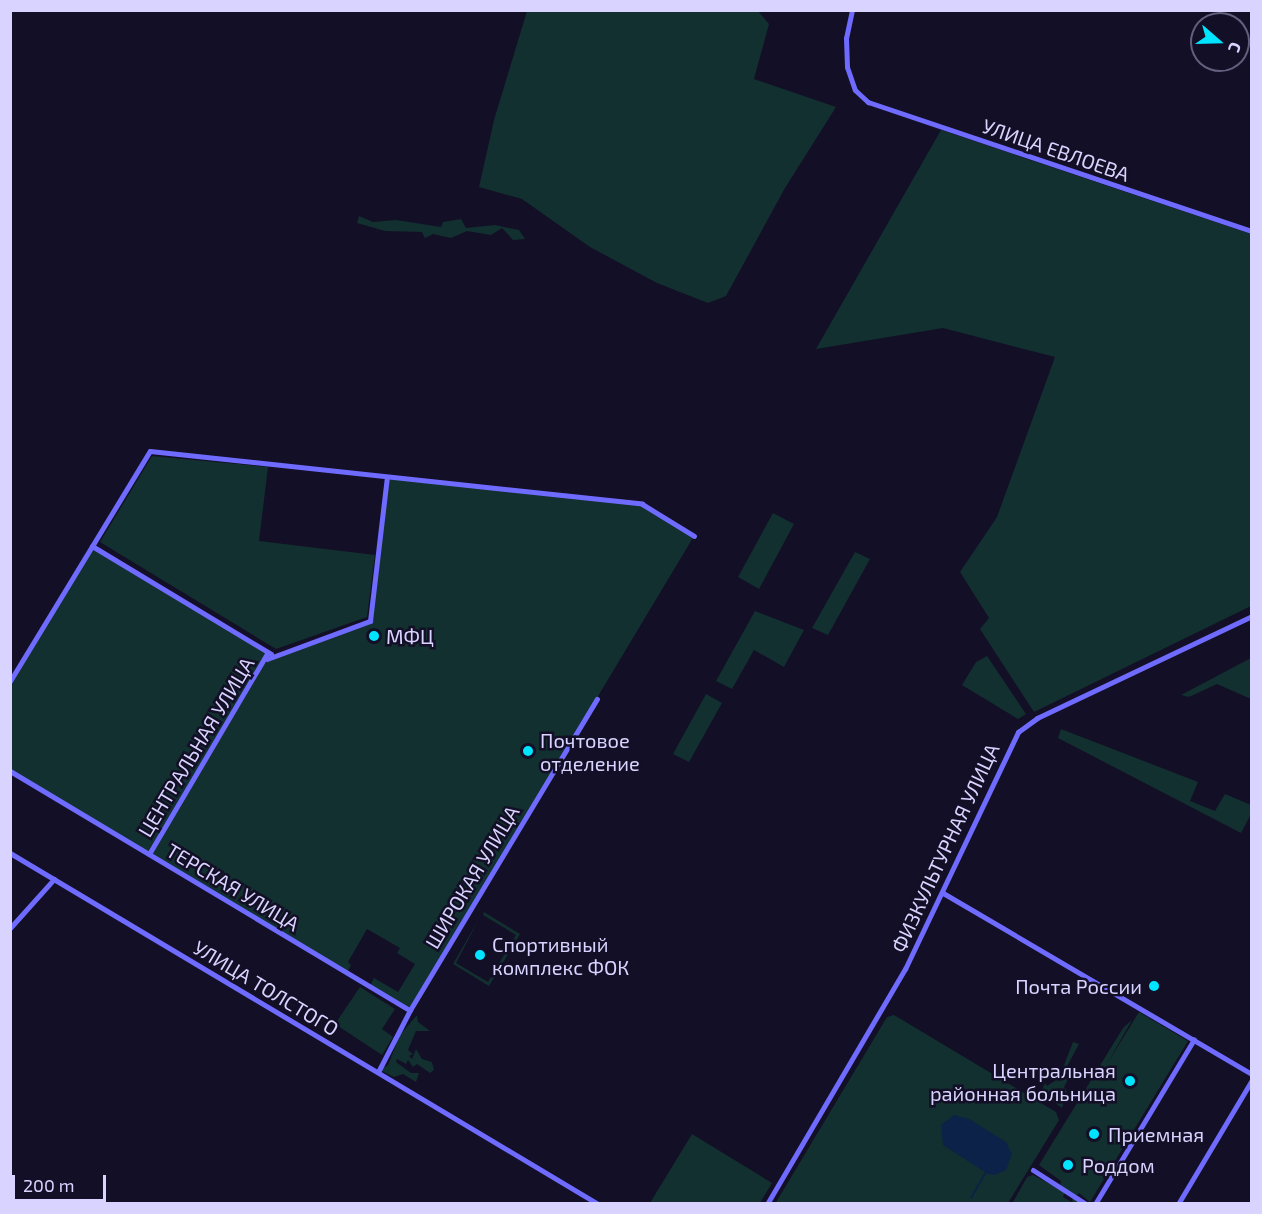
<!DOCTYPE html>
<meta charset="utf-8">
<style>
body{margin:0}
#map{position:relative;width:1262px;height:1214px;overflow:hidden;background:#130f26;font-family:"Exo 2",sans-serif}
div>[style]{position:absolute}
.green>*{inset:0;background:#12302f}
.water>*{inset:0;background:#0c2248}
.stream>*{height:1.5px;margin:-0.75px;padding:0 0.75px;transform-origin:0.75px;border-radius:0.75px;background:#0c2248}
.secondary>*{height:5px;margin:-2.5px;padding:0 2.5px;transform-origin:2.5px;border-radius:2.5px;background:#6f6bff}
.dots>*{width:16px;height:16px;translate:-50% -50%;box-sizing:border-box;border:3px solid #130f26;border-radius:50%}
span{translate:-50% -50%;white-space:nowrap;text-align:center;line-height:1.15;-webkit-text-stroke:5px #130f26;paint-order:stroke}
.street-label{font-size:20px;color:#d9d4ff}
.poi-label{font-size:20px;color:#d9d4ff}
.left{translate:0 -50%;text-align:left}
.right{translate:-100% -50%;text-align:right}
.frame{position:absolute;inset:0;border:12px solid #d9d4ff;pointer-events:none}
.north{position:absolute;left:1190px;top:12px;width:60px;height:60px;box-sizing:border-box;background:#130f26;border:2px solid #625e7d;border-radius:50%;rotate:110deg;font-size:16px;font-weight:700;line-height:24px;text-align:center;color:#d9d4ff}
.north::after{content:'';display:block;margin:auto;width:21px;height:27px;background:#00e5ff;clip-path:polygon(50% 0,100% 100%,50% 72%,0 100%)}
.scale{position:absolute;left:12px;top:1175px;width:94px;height:27px;box-sizing:border-box;border:3px solid #d9d4ff;border-top:0;padding-left:8px;font-size:18px;line-height:21px;white-space:nowrap;color:#d9d4ff;-webkit-text-stroke:4px #130f26;paint-order:stroke}
</style>
<div id="map">
<div class="green">
<div style="clip-path:polygon(527px 11px,758px 11px,769px 24px,754px 79px,836px 107px,785px 188px,726px 296px,708px 303px,657px 283px,590px 247px,522px 199px,479px 187px,494px 120px)"></div>
<div style="clip-path:polygon(941px 130px,1251px 234px,1251px 606px,1034px 712px,980px 629px,989px 618px,960px 572px,997px 517px,1055px 357px,943px 328px,816px 349px)"></div>
<div style="clip-path:polygon(359px 216px,373px 222px,396px 220px,441px 227px,443px 222px,461px 219px,466px 228px,495px 225px,519px 230px,525px 239px,513px 240px,502px 228px,491px 235px,467px 231px,451px 238px,433px 234px,425px 238px,422px 232px,385px 231px,357px 223px)"></div>
<div style="clip-path:polygon(152px 456px,268px 467px,259px 541px,375px 555px,367px 617px,276px 649px,100px 542px)"></div>
<div style="clip-path:polygon(387px 477px,642px 504px,694px 536px,410px 1010px,370px 986px,374px 978px,398px 992px,415px 964px,397px 953px,400px 948px,367px 929px,348px 962px,351px 965px,347px 973px,11px 771px,11px 681px,92px 546px,275px 656px,370px 621px)"></div>
<div style="clip-path:polygon(773px 513px,794px 524px,759px 589px,738px 577px)"></div>
<div style="clip-path:polygon(855px 552px,870px 559px,828px 635px,812px 628px)"></div>
<div style="clip-path:polygon(755px 611px,804px 630px,784px 667px,754px 650px,732px 689px,716px 681px)"></div>
<div style="clip-path:polygon(987px 656px,1026px 714px,1018px 719px,962px 685px,976px 662px)"></div>
<div style="clip-path:polygon(1251px 658px,1251px 699px,1217px 684px,1189px 697px,1181px 695px)"></div>
<div style="clip-path:polygon(706px 694px,722px 703px,689px 762px,673px 754px)"></div>
<div style="clip-path:polygon(1061px 729px,1198px 782px,1190px 801px,1215px 811px,1225px 794px,1251px 805px,1251px 814px,1241px 833px,1058px 738px)"></div>
<div style="clip-path:polygon(484px 912px,520px 934px,489px 986px,453px 964px,479px 919px,456px 963px,488px 982px,516px 935px,483px 915px)"></div>
<div style="clip-path:polygon(360px 987px,395px 1009px,382px 1029px,393px 1037px,382px 1055px,335px 1024px)"></div>
<div style="clip-path:polygon(1139px 1012px,1188px 1041px,1090px 1202px,1079px 1193px,1076px 1196px,1060px 1186px,1061px 1181px,1039px 1165px,1123px 1028px,1132px 1020px,1107px 1064px)"></div>
<div style="clip-path:polygon(417px 1015px,418px 1022px,430px 1031px,416px 1031px,408px 1050px,413px 1054px,409px 1056px,412px 1059px,416px 1049px,422px 1059px,432px 1062px,434px 1070px,430px 1073px,417px 1064px,413px 1067px,408px 1060px,406px 1064px,397px 1059px,396px 1062px,411px 1073px,419px 1073px,416px 1082px,403px 1074px,394px 1077px,380px 1070px,388px 1065px,400px 1035px)"></div>
<div style="clip-path:polygon(894px 1015px,1056px 1112px,1059px 1120px,1008px 1203px,775px 1204px,887px 1017px)"></div>
<div style="clip-path:polygon(1073px 1042px,1079px 1044px,1065px 1070px,1071px 1074px,1064px 1087px,1067px 1092px,1062px 1108px,1041px 1092px,1045px 1083px,1047px 1086px,1059px 1078px)"></div>
<div style="clip-path:polygon(692px 1134px,772px 1183px,760px 1203px,650px 1203px)"></div>
<div style="clip-path:polygon(1033px 1175px,1065px 1192px,1063px 1197px,1073px 1203px,1072px 1199px,1077px 1198px,1083px 1203px,1012px 1204px,1027px 1177px)"></div>
</div>
<div class="water">
<div style="clip-path:polygon(954px 1115px,969px 1119px,1006px 1142px,1012px 1154px,1006px 1170px,995px 1175px,988px 1174px,943px 1145px,941px 1125px)"></div>
</div>
<div class="stream">
<div style="left:971px;top:1198px;width:30px;rotate:-60deg"></div>
</div>
<div class="secondary">
<div style="left:852px;top:10px;width:29px;rotate:102deg"></div>
<div style="left:846px;top:38px;width:29px;rotate:88deg"></div>
<div style="left:847px;top:67px;width:24px;rotate:71deg"></div>
<div style="left:855px;top:90px;width:18px;rotate:43deg"></div>
<div style="left:868px;top:102px;width:405px;rotate:18.6deg"></div>
<div style="left:92px;top:546px;width:209px;rotate:31.1deg"></div>
<div style="left:267px;top:659px;width:110px;rotate:-20.3deg"></div>
<div style="left:370px;top:621px;width:145px;rotate:-83.3deg"></div>
<div style="left:10px;top:681px;width:269px;rotate:-58.7deg"></div>
<div style="left:150px;top:451px;width:495px;rotate:6.1deg"></div>
<div style="left:642px;top:504px;width:61px;rotate:31.6deg"></div>
<div style="left:10px;top:771px;width:466px;rotate:30.9deg"></div>
<div style="left:10px;top:853px;width:685px;rotate:30.83deg"></div>
<div style="left:149px;top:854px;width:234px;rotate:-59.5deg"></div>
<div style="left:943px;top:893px;width:358px;rotate:30.4deg"></div>
<div style="left:10px;top:928px;width:66px;rotate:-48.1deg"></div>
<div style="left:378px;top:1072px;width:70px;rotate:-62.7deg"></div>
<div style="left:410px;top:1010px;width:363px;rotate:-59deg"></div>
<div style="left:1033px;top:1170px;width:63px;rotate:32.7deg"></div>
<div style="left:767px;top:1204px;width:273px;rotate:-59.6deg"></div>
<div style="left:905px;top:969px;width:263px;rotate:-64.5deg"></div>
<div style="left:1018px;top:732px;width:24px;rotate:-36deg"></div>
<div style="left:1037px;top:718px;width:238px;rotate:-25.4deg"></div>
<div style="left:1095px;top:1204px;width:192px;rotate:-59deg"></div>
<div style="left:1178px;top:1204px;width:144px;rotate:-59.2deg"></div>
</div>
<div class="dots">
<div style="left:374px;top:636px;background:#00e5ff"></div>
<div style="left:528px;top:751px;background:#00e5ff"></div>
<div style="left:480px;top:955px;background:#00e5ff"></div>
<div style="left:1154px;top:986px;background:#00e5ff"></div>
<div style="left:1130px;top:1081px;background:#00e5ff"></div>
<div style="left:1094px;top:1134px;background:#00e5ff"></div>
<div style="left:1068px;top:1165px;background:#00e5ff"></div>
</div>
<div class="street-label">
<span style="left:1056px;top:150px;rotate:19deg">УЛИЦА ЕВЛОЕВА</span>
<span style="left:196px;top:747px;rotate:-59deg">ЦЕНТРАЛЬНАЯ УЛИЦА</span>
<span style="left:945px;top:848px;rotate:-65deg">ФИЗКУЛЬТУРНАЯ УЛИЦА</span>
<span style="left:472px;top:877px;rotate:-59deg">ШИРОКАЯ УЛИЦА</span>
<span style="left:233px;top:887px;rotate:31deg">ТЕРСКАЯ УЛИЦА</span>
<span style="left:266px;top:988px;rotate:31deg">УЛИЦА ТОЛСТОГО</span>
</div>
<div class="poi-label">
<span class="left" style="left:386px;top:636px">МФЦ</span>
<span class="left" style="left:540px;top:752px">Почтовое<br>отделение</span>
<span class="left" style="left:492px;top:956px">Спортивный<br>комплекс ФОК</span>
<span class="right" style="left:1142px;top:986px">Почта России</span>
<span class="right" style="left:1116px;top:1082px">Центральная<br>районная больница</span>
<span class="left" style="left:1108px;top:1134px">Приемная</span>
<span class="left" style="left:1082px;top:1165px">Роддом</span>
</div>
<div class="frame"></div>
<div class="north">С</div>
<div class="scale">200 m</div>
</div>
